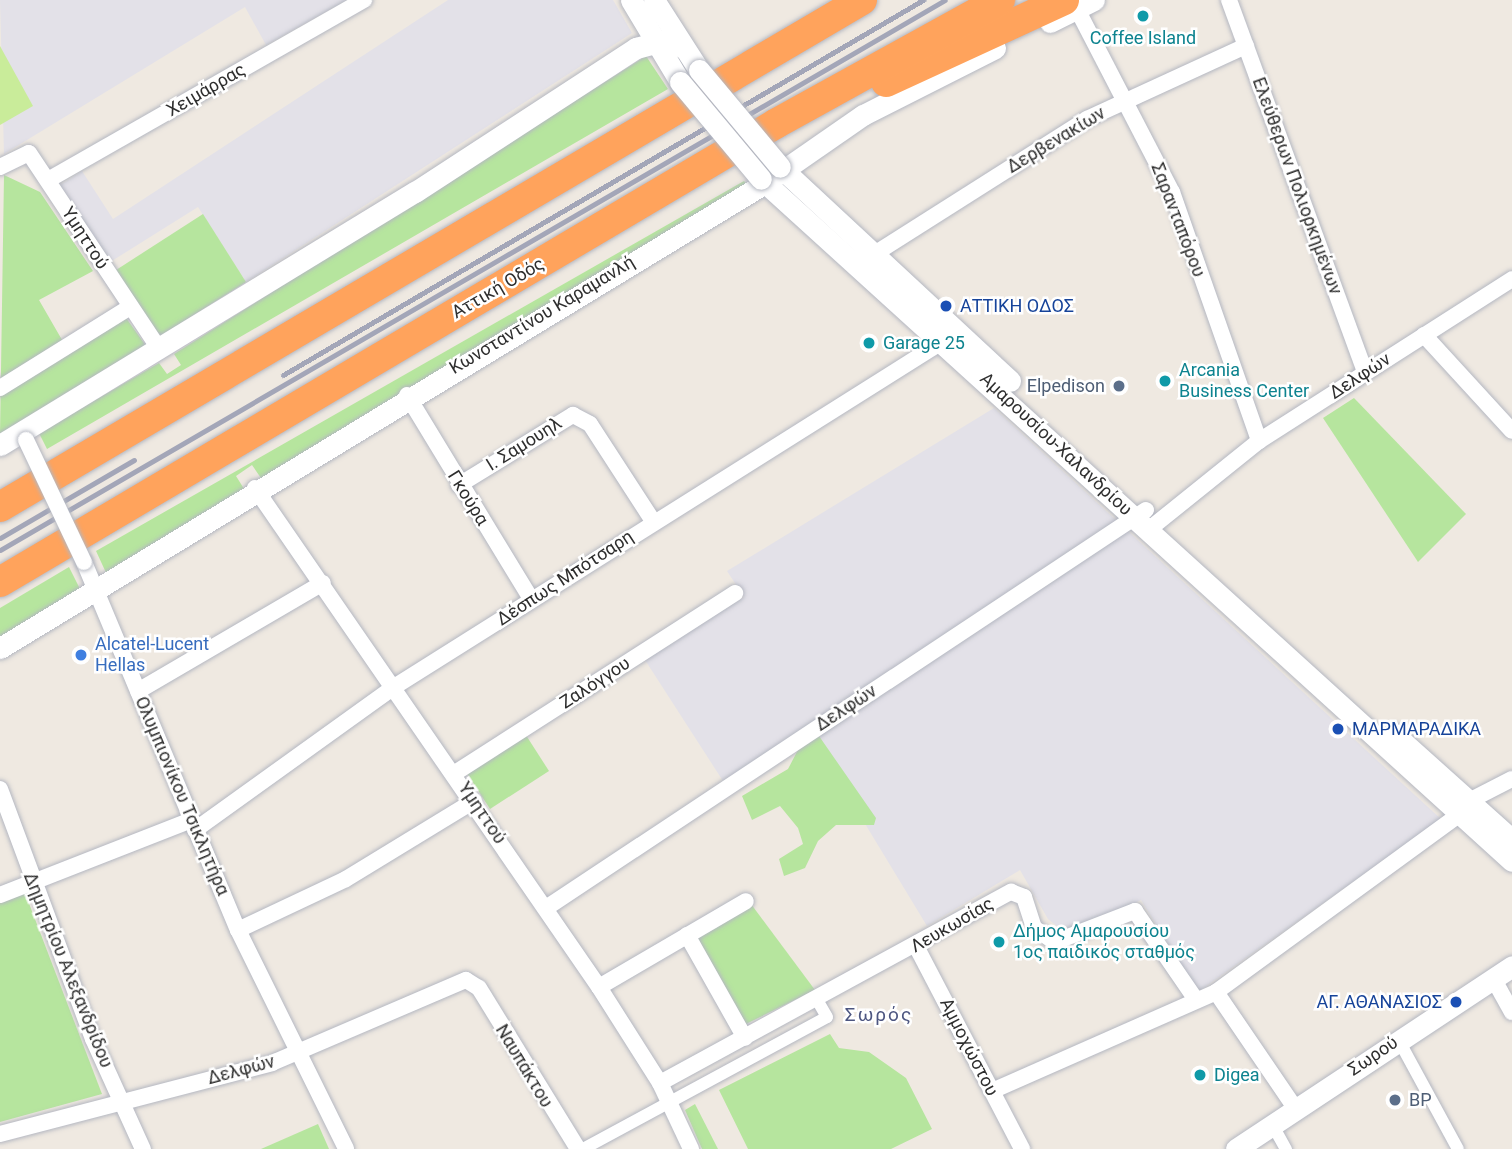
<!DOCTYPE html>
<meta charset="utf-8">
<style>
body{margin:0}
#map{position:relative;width:1512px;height:1149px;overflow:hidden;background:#efe9e1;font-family:Roboto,sans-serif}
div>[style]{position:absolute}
.industrial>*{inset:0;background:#e3e1e8}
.green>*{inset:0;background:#b6e59e}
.pitch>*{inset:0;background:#c9ec9a}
.roads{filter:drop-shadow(0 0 2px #b4b7c1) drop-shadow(0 0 2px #b4b7c1)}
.pedestrian>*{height:12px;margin:-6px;padding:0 6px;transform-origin:6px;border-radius:6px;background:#fff}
.minor>*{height:16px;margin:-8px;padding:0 8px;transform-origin:8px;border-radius:8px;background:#fff}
.tertiary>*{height:21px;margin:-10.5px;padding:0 10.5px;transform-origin:10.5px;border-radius:10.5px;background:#fff}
.motorway>*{height:30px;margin:-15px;padding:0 15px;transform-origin:15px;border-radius:15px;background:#ffa35c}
.rail>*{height:5px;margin:-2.5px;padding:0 2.5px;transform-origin:2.5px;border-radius:2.5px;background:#a3a6b8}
.bridges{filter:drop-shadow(0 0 2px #b4b7c1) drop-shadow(0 0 2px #b4b7c1)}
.minor-bridge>*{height:16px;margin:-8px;padding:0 8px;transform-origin:8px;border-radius:8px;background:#fff}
.tertiary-bridge>*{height:21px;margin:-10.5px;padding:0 10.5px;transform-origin:10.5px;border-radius:10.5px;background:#fff}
.dots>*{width:19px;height:19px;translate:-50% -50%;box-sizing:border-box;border:4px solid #fff;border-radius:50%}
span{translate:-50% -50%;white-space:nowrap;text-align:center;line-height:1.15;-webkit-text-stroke:5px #fff;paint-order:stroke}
.culture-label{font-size:18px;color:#0d838f}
.left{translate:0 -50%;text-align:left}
.street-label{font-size:18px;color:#2e2e2e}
.transit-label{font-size:18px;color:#164399}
.right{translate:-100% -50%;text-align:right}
.service-label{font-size:18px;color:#4e5e75}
.shop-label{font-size:18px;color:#366cbe}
.neighbourhood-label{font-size:19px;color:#4d5680;letter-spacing:2px}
</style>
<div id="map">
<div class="industrial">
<div style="clip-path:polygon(0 0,347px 0,266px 45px,245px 7px,4px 154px)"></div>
<div style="clip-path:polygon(448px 0,613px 0,632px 33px,246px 282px,198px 207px,107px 264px,56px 188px,82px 171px,113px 219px)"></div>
<div style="clip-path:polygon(994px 408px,1441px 819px,1198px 992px,1141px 900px,1067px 934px,1048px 919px,1020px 870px,927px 926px,807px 728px,723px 781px,645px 660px,744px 597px,727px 571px)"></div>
</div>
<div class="green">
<div style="clip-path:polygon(646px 56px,668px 89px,47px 449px,39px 433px,159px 363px,167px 374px,181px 365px,174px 354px)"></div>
<div style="clip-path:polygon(4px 175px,40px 192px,93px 271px,39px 300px,69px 352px,124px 315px,149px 350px,0 435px)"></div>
<div style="clip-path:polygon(744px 181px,749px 186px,263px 481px,252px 465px,236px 476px,246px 492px,108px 577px,96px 551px)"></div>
<div style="clip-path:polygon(203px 214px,246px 282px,159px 337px,113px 272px)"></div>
<div style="clip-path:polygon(1354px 398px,1466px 514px,1418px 562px,1323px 418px)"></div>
<div style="clip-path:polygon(69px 567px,82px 593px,0 644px,0 608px)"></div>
<div style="clip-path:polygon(522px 729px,549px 771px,490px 809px,463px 767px)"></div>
<div style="clip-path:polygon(819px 736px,876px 818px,874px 825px,836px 825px,818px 841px,805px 868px,784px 876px,779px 859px,803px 844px,798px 828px,780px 806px,752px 820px,742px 796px,788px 769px,800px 746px)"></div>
<div style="clip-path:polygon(25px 893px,102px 1094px,0 1122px,0 903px)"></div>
<div style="clip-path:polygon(751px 904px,815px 990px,746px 1024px,696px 936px)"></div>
<div style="clip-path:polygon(830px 1034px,839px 1048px,869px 1052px,906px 1078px,932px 1129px,891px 1149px,748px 1149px,719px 1090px)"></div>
<div style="clip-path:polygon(695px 1104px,718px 1149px,702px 1149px,685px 1110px)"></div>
<div style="clip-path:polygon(318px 1124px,329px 1149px,261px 1149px)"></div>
</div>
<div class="pitch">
<div style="clip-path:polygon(0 46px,33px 106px,0 125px)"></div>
</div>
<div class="roads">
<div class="pedestrian">
<div style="left:1398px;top:1039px;width:125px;rotate:61.4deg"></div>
<div style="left:1272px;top:1124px;width:29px;rotate:61deg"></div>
<div style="left:583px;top:1149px;width:277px;rotate:-28.4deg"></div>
<div style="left:827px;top:1017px;width:20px;rotate:-120deg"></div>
</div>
<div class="minor">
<div style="left:1229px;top:0;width:396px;rotate:69.9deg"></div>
<div style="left:1077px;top:9px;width:206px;rotate:62.6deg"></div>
<div style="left:1172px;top:192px;width:264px;rotate:70.7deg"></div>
<div style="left:0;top:167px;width:32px;rotate:-26deg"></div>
<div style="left:29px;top:153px;width:237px;rotate:56.4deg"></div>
<div style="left:48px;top:180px;width:364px;rotate:-29.7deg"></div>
<div style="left:876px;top:253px;width:250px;rotate:-32.4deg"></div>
<div style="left:1087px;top:119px;width:175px;rotate:-24.7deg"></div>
<div style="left:1424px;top:335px;width:130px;rotate:47.5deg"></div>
<div style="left:0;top:388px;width:153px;rotate:-31.9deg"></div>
<div style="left:407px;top:395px;width:239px;rotate:58.7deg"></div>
<div style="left:459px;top:485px;width:134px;rotate:-31.6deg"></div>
<div style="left:573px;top:415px;width:19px;rotate:28deg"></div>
<div style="left:590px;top:424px;width:116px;rotate:57deg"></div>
<div style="left:255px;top:488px;width:606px;rotate:55.42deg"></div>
<div style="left:599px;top:987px;width:114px;rotate:57.6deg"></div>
<div style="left:660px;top:1083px;width:73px;rotate:64.8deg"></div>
<div style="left:1147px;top:531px;width:144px;rotate:-38.8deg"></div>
<div style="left:1259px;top:441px;width:300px;rotate:-32.6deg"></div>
<div style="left:84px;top:562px;width:399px;rotate:67.3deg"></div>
<div style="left:238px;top:930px;width:244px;rotate:63.7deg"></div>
<div style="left:138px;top:691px;width:214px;rotate:-30.3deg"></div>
<div style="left:455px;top:773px;width:333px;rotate:-32.7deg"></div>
<div style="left:0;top:789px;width:267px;rotate:69.6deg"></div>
<div style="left:93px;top:1039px;width:121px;rotate:65.6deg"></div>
<div style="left:1469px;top:801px;width:48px;rotate:-27.1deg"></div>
<div style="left:195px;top:830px;width:245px;rotate:-35.7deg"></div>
<div style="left:394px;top:687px;width:651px;rotate:-32.2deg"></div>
<div style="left:0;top:895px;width:205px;rotate:-21.4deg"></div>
<div style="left:546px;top:908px;width:720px;rotate:-33.56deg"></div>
<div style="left:238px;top:930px;width:119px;rotate:-25.3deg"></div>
<div style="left:346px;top:879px;width:150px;rotate:-31.4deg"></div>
<div style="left:687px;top:935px;width:118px;rotate:60.6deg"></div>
<div style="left:916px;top:946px;width:229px;rotate:62.4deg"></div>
<div style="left:1493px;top:978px;width:39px;rotate:61deg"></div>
<div style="left:599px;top:987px;width:170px;rotate:-30.3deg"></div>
<div style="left:1216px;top:992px;width:140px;rotate:55.7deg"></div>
<div style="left:660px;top:1083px;width:400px;rotate:-28.6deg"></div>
<div style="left:1011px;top:892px;width:14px;rotate:21deg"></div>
<div style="left:1024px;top:897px;width:33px;rotate:72deg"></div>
<div style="left:1034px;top:928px;width:25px;rotate:34deg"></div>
<div style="left:1055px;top:942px;width:86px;rotate:-21.2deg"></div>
<div style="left:1135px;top:911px;width:104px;rotate:55.5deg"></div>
<div style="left:992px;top:1091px;width:245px;rotate:-23.8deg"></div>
<div style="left:1216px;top:992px;width:302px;rotate:-36.1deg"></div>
<div style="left:0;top:1134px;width:281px;rotate:-14.6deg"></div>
<div style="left:272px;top:1063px;width:211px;rotate:-23.2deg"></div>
<div style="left:466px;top:980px;width:15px;rotate:32deg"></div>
<div style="left:479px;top:988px;width:189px;rotate:58.4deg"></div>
</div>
<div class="tertiary">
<div style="left:631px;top:0;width:96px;rotate:59.1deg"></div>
<div style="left:654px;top:0;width:83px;rotate:57.3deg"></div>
<div style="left:1050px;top:22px;width:49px;rotate:-26.6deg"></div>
<div style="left:780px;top:167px;width:314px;rotate:42.9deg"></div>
<div style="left:761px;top:179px;width:1014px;rotate:42.24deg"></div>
<div style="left:0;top:445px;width:486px;rotate:-31.4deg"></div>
<div style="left:415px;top:192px;width:264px;rotate:-33.1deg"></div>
<div style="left:636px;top:48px;width:30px;rotate:-15deg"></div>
<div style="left:665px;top:40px;width:21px;rotate:23deg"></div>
<div style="left:0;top:648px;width:895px;rotate:-31.29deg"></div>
<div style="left:765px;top:183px;width:119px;rotate:-34.8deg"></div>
<div style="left:863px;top:115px;width:148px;rotate:-26.9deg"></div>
<div style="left:1394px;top:734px;width:159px;rotate:41.9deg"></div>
<div style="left:1236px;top:1149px;width:331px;rotate:-33.5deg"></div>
</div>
<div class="motorway">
<div style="left:886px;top:82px;width:196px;rotate:-24.7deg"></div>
<div style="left:0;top:507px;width:1000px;rotate:-30.46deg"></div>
<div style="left:0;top:582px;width:902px;rotate:-30.57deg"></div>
<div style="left:777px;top:123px;width:255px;rotate:-28.9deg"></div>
</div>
</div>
<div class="rail">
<div style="left:283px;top:375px;width:742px;rotate:-30.37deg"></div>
<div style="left:0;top:538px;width:155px;rotate:-30.2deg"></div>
<div style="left:0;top:550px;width:1093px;rotate:-30.2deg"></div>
</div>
<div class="bridges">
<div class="minor-bridge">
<div style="left:26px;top:440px;width:135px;rotate:64.6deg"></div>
</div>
<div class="tertiary-bridge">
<div style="left:699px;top:70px;width:126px;rotate:50.1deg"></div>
<div style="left:680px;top:82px;width:126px;rotate:50.1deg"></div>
</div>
</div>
<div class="dots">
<div style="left:1143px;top:16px;background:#0f9aa8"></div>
<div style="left:946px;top:306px;background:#1a4fb4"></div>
<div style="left:869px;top:343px;background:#0f9aa8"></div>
<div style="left:1165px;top:381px;background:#0f9aa8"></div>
<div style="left:1119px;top:386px;background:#5c6f8a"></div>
<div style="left:81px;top:655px;background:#3f7fe0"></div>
<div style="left:1338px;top:729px;background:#1a4fb4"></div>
<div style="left:999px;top:942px;background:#0f9aa8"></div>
<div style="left:1456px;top:1002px;background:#1a4fb4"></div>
<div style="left:1200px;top:1075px;background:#0f9aa8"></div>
<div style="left:1395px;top:1100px;background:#5c6f8a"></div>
</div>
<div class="culture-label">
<span style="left:1143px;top:38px">Coffee Island</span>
<span class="left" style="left:883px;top:343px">Garage 25</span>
<span class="left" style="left:1179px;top:381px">Arcania<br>Business Center</span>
<span class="left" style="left:1013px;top:942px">Δήμος Αμαρουσίου<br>1ος παιδικός σταθμός</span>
<span class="left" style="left:1214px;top:1075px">Digea</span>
</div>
<div class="street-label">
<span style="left:206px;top:90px;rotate:-30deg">Χειμάρρας</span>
<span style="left:1056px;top:140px;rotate:-31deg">Δερβενακίων</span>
<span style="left:1297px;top:186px;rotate:70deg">Ελεύθερων Πολιορκημένων</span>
<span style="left:1178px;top:220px;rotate:69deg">Σαρανταπόρου</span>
<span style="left:85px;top:238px;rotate:57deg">Υμηττού</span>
<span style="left:498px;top:288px;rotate:-30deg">Αττική Οδός</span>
<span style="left:542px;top:315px;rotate:-31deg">Κωνσταντίνου Καραμανλή</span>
<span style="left:1360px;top:376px;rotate:-33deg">Δελφών</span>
<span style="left:524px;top:444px;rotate:-32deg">Ι. Σαμουηλ</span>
<span style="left:1056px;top:444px;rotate:43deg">Αμαρουσίου-Χαλανδρίου</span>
<span style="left:468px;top:498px;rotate:58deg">Γκούρα</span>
<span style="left:565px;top:578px;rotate:-33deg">Δέσπως Μπότσαρη</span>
<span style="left:595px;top:683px;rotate:-33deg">Ζαλόγγου</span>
<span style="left:846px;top:708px;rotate:-33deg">Δελφών</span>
<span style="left:182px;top:796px;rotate:67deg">Ολυμπιονίκου Τσικλητήρα</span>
<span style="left:482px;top:813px;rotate:56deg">Υμηττού</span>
<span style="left:952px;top:925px;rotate:-30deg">Λευκωσίας</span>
<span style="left:68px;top:970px;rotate:68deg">Δημητρίου Αλεξανδρίδου</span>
<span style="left:969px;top:1047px;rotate:63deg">Αμμοχώστου</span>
<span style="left:1373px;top:1056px;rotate:-34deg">Σωρού</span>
<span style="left:524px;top:1066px;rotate:59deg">Ναυπάκτου</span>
<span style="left:241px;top:1070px;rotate:-15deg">Δελφών</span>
</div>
<div class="transit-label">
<span class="left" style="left:960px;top:306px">ΑΤΤΙΚΗ ΟΔΟΣ</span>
<span class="left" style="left:1352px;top:729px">ΜΑΡΜΑΡΑΔΙΚΑ</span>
<span class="right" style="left:1442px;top:1002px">ΑΓ. ΑΘΑΝΑΣΙΟΣ</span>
</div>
<div class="service-label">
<span class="right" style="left:1105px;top:386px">Elpedison</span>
<span class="left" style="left:1409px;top:1100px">BP</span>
</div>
<div class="shop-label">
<span class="left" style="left:95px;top:655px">Alcatel-Lucent<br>Hellas</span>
</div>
<div class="neighbourhood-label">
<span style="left:879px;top:1015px">Σωρός</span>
</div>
</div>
